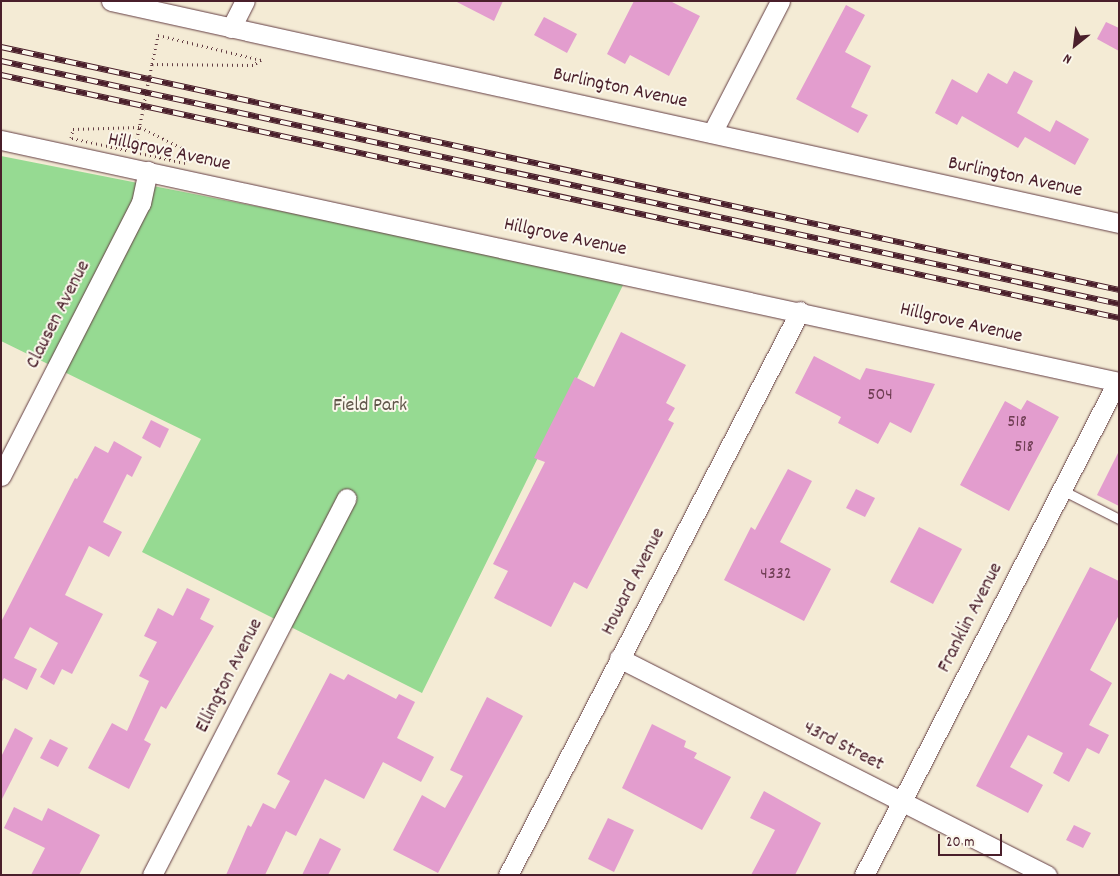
<!DOCTYPE html>
<style>
body{margin:0}
#map{position:relative;width:1120px;height:876px;overflow:hidden;background:#f4ebd5;font-family:Dekko,sans-serif}
div>[style]{position:absolute}
.green>*{inset:0;background:#96da92}
.building>*{inset:0;background:#e39dce}
.path>*{height:3px;margin-top:-1.5px;transform-origin:0;background:repeating-linear-gradient(90deg,#643e44 0 1px,transparent 0 5px)}
.roads{filter:drop-shadow(0 0 1px #643e44) drop-shadow(0 0 1px #643e44)}
.service>*{height:9px;margin:-4.5px;padding:0 4.5px;transform-origin:4.5px;border-radius:4.5px;background:#fff}
.minor>*{height:19px;margin:-9.5px;padding:0 9.5px;transform-origin:9.5px;border-radius:9.5px;background:#fff}
.rail>*{height:5.5px;margin-top:-2.75px;transform-origin:0;background:repeating-linear-gradient(90deg,#fbf7ec 0 11px,#4a1f2b 0 22px);box-sizing:border-box;border-block:1px solid #4a1f2b}
span{translate:-50% -50%;white-space:nowrap;text-align:center;line-height:1.15;-webkit-text-stroke:4px #fbf7ec;paint-order:stroke}
.number-label{font-size:18px;color:#703e54}
.number-label span{-webkit-text-stroke-width:0}
.street-label{font-size:20px;color:#4a1f2b}
.park-label{font-size:20px;color:#61574a}
.frame{position:absolute;inset:0;border:2px solid #4a1f2b;pointer-events:none}
.north{position:absolute;left:1050px;top:20px;width:50px;height:50px;-webkit-text-stroke:4px #fbf7ec;paint-order:stroke;rotate:209deg;font-size:14px;font-weight:700;line-height:20px;text-align:center;color:#4a1f2b}
.north::after{content:'';display:block;margin:auto;width:18px;height:22px;background:#4a1f2b;clip-path:polygon(50% 0,100% 100%,50% 72%,0 100%)}
.scale{position:absolute;left:938px;top:834px;width:64px;height:22px;box-sizing:border-box;border:2px solid #4a1f2b;border-top:0;padding-left:6px;font-size:15px;line-height:18px;white-space:nowrap;color:#4a1f2b;-webkit-text-stroke:4px #fbf7ec;paint-order:stroke}
</style>
<div id="map">
<div class="green">
<div style="clip-path:polygon(1px 156px,626px 279px,422px 693px,142px 552px,201px 439px,1px 341px)"></div>
</div>
<div class="building">
<div style="clip-path:polygon(455px 1px,503px 1px,494px 21px)"></div>
<div style="clip-path:polygon(634px 1px,670px 1px,700px 16px,669px 76px,630px 55px,625px 64px,607px 54px)"></div>
<div style="clip-path:polygon(846px 5px,865px 15px,845px 52px,871px 66px,851px 107px,868px 115px,858px 133px,796px 99px)"></div>
<div style="clip-path:polygon(544px 17px,577px 34px,567px 53px,534px 35px)"></div>
<div style="clip-path:polygon(1106px 22px,1119px 28px,1119px 51px,1097px 39px)"></div>
<div style="clip-path:polygon(1014px 71px,1033px 81px,1017px 113px,1050px 132px,1056px 120px,1089px 139px,1075px 165px,1025px 137px,1018px 148px,962px 116px,957px 125px,935px 113px,952px 79px,977px 93px,988px 73px,1007px 84px)"></div>
<div style="clip-path:polygon(621px 332px,686px 365px,666px 403px,675px 408px,668px 420px,674px 423px,587px 589px,574px 582px,551px 627px,494px 598px,508px 571px,493px 564px,545px 462px,534px 458px,575px 377px,594px 387px)"></div>
<div style="clip-path:polygon(814px 356px,860px 380px,866px 368px,935px 384px,911px 433px,890px 422px,878px 444px,838px 423px,841px 417px,795px 393px)"></div>
<div style="clip-path:polygon(1027px 400px,1059px 417px,1009px 511px,960px 485px,1005px 401px,1021px 410px)"></div>
<div style="clip-path:polygon(151px 420px,169px 429px,160px 448px,142px 438px)"></div>
<div style="clip-path:polygon(114px 441px,142px 457px,132px 477px,127px 474px,103px 522px,122px 532px,109px 557px,89px 546px,65px 595px,103px 614px,72px 674px,62px 669px,54px 685px,40px 677px,58px 643px,30px 627px,14px 658px,37px 669px,27px 690px,4px 678px,1px 683px,1px 622px,75px 478px,77px 479px,95px 446px,108px 453px)"></div>
<div style="clip-path:polygon(1119px 451px,1119px 506px,1097px 495px)"></div>
<div style="clip-path:polygon(788px 469px,812px 481px,780px 542px,831px 569px,804px 621px,724px 580px,751px 527px,755px 530px)"></div>
<div style="clip-path:polygon(856px 489px,875px 498px,865px 517px,846px 508px)"></div>
<div style="clip-path:polygon(919px 527px,962px 549px,933px 604px,890px 582px)"></div>
<div style="clip-path:polygon(1090px 567px,1119px 581px,1119px 615px,1090px 670px,1112px 683px,1089px 725px,1109px 735px,1099px 754px,1087px 748px,1069px 782px,1053px 773px,1063px 753px,1028px 735px,1010px 767px,1043px 785px,1028px 813px,976px 786px)"></div>
<div style="clip-path:polygon(187px 588px,210px 599px,200px 619px,214px 626px,166px 709px,161px 706px,144px 740px,151px 744px,129px 789px,88px 768px,112px 723px,127px 731px,149px 681px,139px 676px,157px 642px,144px 636px,158px 608px,173px 616px)"></div>
<div style="clip-path:polygon(330px 673px,344px 680px,348px 674px,396px 699px,399px 694px,415px 702px,397px 738px,434px 757px,421px 782px,383px 762px,364px 799px,325px 779px,296px 836px,286px 831px,265px 875px,226px 875px,248px 825px,251px 827px,263px 803px,275px 809px,290px 781px,277px 774px)"></div>
<div style="clip-path:polygon(487px 697px,523px 716px,438px 873px,393px 850px,422px 795px,445px 808px,463px 776px,450px 770px)"></div>
<div style="clip-path:polygon(652px 724px,686px 741px,684px 747px,697px 753px,694px 758px,731px 777px,702px 830px,622px 788px)"></div>
<div style="clip-path:polygon(15px 728px,33px 738px,1px 801px,1px 757px)"></div>
<div style="clip-path:polygon(50px 739px,68px 748px,58px 767px,40px 758px)"></div>
<div style="clip-path:polygon(764px 791px,821px 823px,795px 875px,751px 875px,775px 830px,750px 818px)"></div>
<div style="clip-path:polygon(14px 807px,42px 821px,48px 808px,100px 835px,79px 875px,31px 875px,45px 848px,4px 828px)"></div>
<div style="clip-path:polygon(608px 818px,634px 830px,614px 872px,588px 859px)"></div>
<div style="clip-path:polygon(1074px 825px,1091px 833px,1083px 848px,1066px 840px)"></div>
<div style="clip-path:polygon(320px 838px,341px 849px,328px 875px,302px 875px)"></div>
</div>
<div class="path">
<div style="left:140px;top:127px;width:51px;rotate:26.6deg"></div>
<div style="left:186px;top:150px;width:13px;rotate:94deg"></div>
<div style="left:185px;top:163px;width:117px;rotate:-167.6deg"></div>
<div style="left:71px;top:138px;width:9px;rotate:-77deg"></div>
<div style="left:73px;top:129px;width:67px;rotate:-1.7deg"></div>
<div style="left:135px;top:149px;width:87px;rotate:-78.7deg"></div>
<div style="left:152px;top:64px;width:30px;rotate:-78deg"></div>
<div style="left:158px;top:35px;width:106px;rotate:13.6deg"></div>
<div style="left:261px;top:60px;width:9px;rotate:148deg"></div>
<div style="left:253px;top:65px;width:101px;rotate:-179.4deg"></div>
</div>
<div class="roads">
<div class="service">
<div style="left:1062px;top:490px;width:64px;rotate:27deg"></div>
</div>
<div class="minor">
<div style="left:111px;top:1px;width:1032px;rotate:12.42deg"></div>
<div style="left:231px;top:28px;width:30px;rotate:-63deg"></div>
<div style="left:712px;top:133px;width:148px;rotate:-62.7deg"></div>
<div style="left:1px;top:140px;width:1144px;rotate:12.21deg"></div>
<div style="left:1px;top:476px;width:307px;rotate:-62.9deg"></div>
<div style="left:141px;top:203px;width:33px;rotate:-78deg"></div>
<div style="left:619px;top:658px;width:480px;rotate:26.9deg"></div>
<div style="left:152px;top:875px;width:424px;rotate:-62.7deg"></div>
<div style="left:508px;top:875px;width:635px;rotate:-62.63deg"></div>
<div style="left:864px;top:875px;width:554px;rotate:-62.83deg"></div>
</div>
</div>
<div class="rail">
<div style="left:1px;top:47px;width:1144px;rotate:12.26deg"></div>
<div style="left:1px;top:61px;width:1144px;rotate:12.26deg"></div>
<div style="left:1px;top:75px;width:1144px;rotate:12.26deg"></div>
</div>
<div class="number-label">
<span style="left:880px;top:396px">504</span>
<span style="left:1017px;top:423px">518</span>
<span style="left:1024px;top:448px">518</span>
<span style="left:776px;top:575px">4332</span>
</div>
<div class="street-label">
<span style="left:620px;top:89px;rotate:12deg">Burlington Avenue</span>
<span style="left:169px;top:153px;rotate:12deg">Hillgrove Avenue</span>
<span style="left:1015px;top:178px;rotate:12deg">Burlington Avenue</span>
<span style="left:565px;top:238px;rotate:12deg">Hillgrove Avenue</span>
<span style="left:59px;top:315px;rotate:-63deg">Clausen Avenue</span>
<span style="left:961px;top:324px;rotate:13deg">Hillgrove Avenue</span>
<span style="left:634px;top:582px;rotate:-63deg">Howard Avenue</span>
<span style="left:971px;top:618px;rotate:-63deg">Franklin Avenue</span>
<span style="left:230px;top:676px;rotate:-63deg">Ellington Avenue</span>
<span style="left:843px;top:747px;rotate:27deg">43rd Street</span>
</div>
<div class="park-label">
<span style="left:370px;top:406px">Field Park</span>
</div>
<div class="frame"></div>
<div class="north">N</div>
<div class="scale">20 m</div>
</div>
